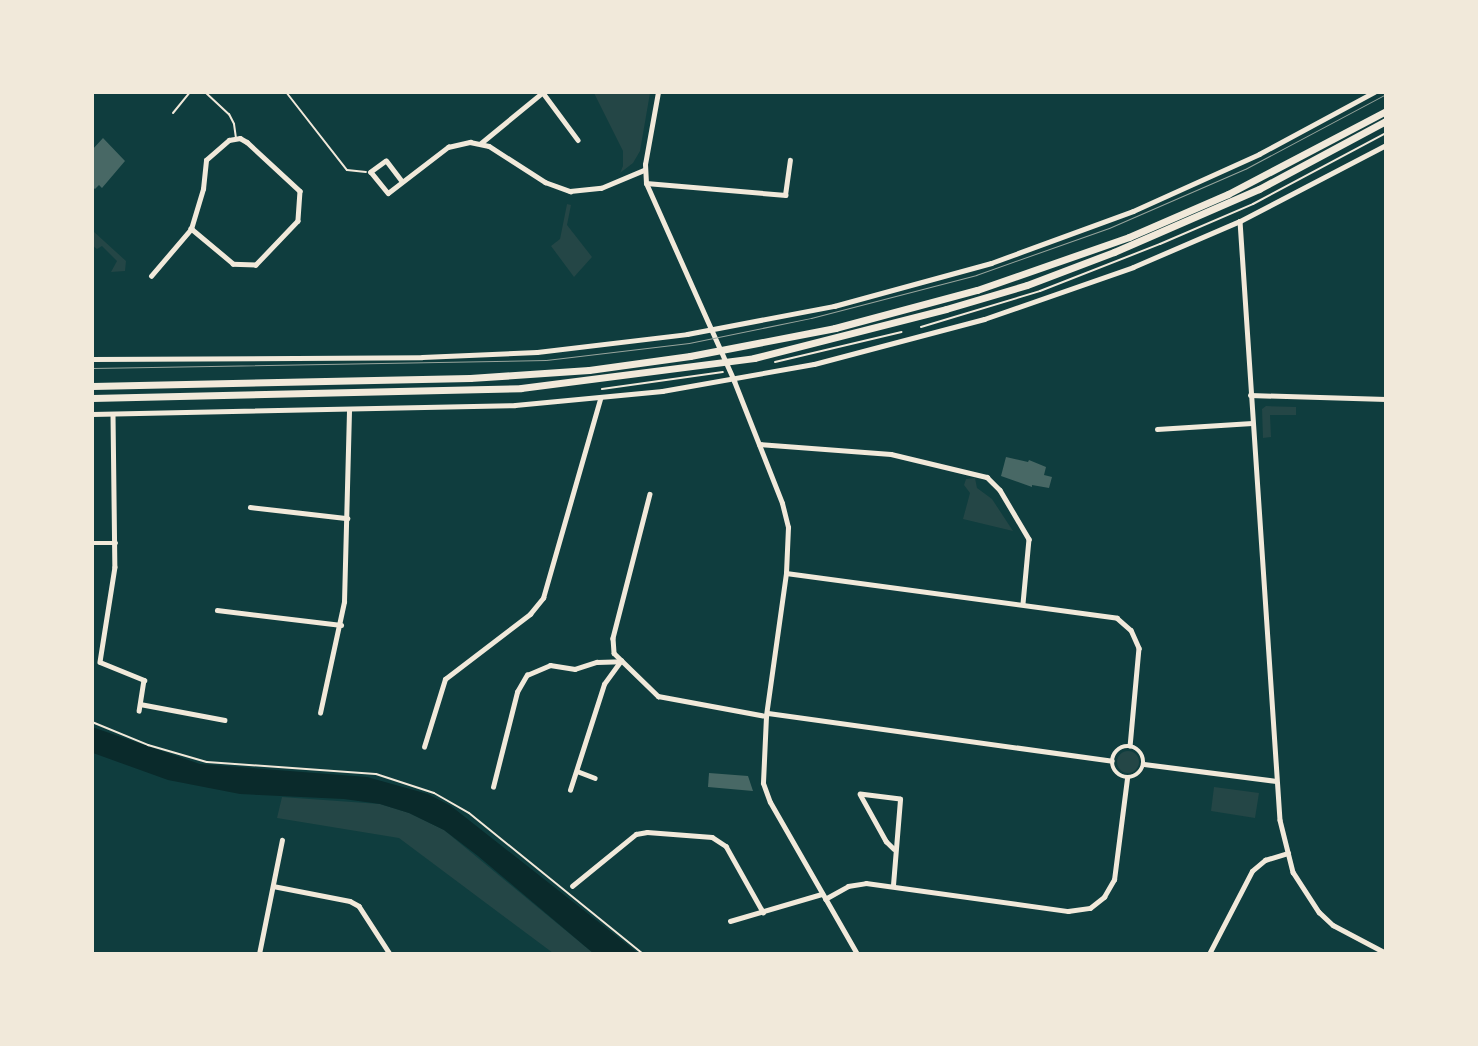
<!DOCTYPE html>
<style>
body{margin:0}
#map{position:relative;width:1478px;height:1046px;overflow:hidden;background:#0f3d3e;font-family:Helvetica,sans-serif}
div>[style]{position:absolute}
.green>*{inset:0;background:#244646}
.round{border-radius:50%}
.water>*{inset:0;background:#0a2a2b}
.building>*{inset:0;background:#486865}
.path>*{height:2px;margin:-1px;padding:0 1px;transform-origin:1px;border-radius:1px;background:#f1e9da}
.service>*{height:2px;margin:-1px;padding:0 1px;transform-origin:1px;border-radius:1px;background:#f1e9da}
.minor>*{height:4.5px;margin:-2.25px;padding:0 2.25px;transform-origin:2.25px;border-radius:2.25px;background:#f1e9da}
.minor>.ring{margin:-2.25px;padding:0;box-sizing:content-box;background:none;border:4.5px solid #f1e9da;border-radius:50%}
.tertiary>*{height:5px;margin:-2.5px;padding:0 2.5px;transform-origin:2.5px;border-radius:2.5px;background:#f1e9da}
.primary>*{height:7px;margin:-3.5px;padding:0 3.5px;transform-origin:3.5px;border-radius:3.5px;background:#f1e9da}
.tram>*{height:1px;margin:-0.5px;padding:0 0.5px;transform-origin:0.5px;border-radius:0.5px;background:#97a49c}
span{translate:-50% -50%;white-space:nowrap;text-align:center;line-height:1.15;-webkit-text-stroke:4px #f1e9da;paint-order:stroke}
.frame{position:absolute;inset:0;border:94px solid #f1e9da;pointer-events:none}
</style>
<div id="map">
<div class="green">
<div style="clip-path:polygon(594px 93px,650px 93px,640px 151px,633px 163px,620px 173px,623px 166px,623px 151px)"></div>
<div style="clip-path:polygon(567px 204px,571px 205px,567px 225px,592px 257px,574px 277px,551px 246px,560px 239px)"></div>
<div style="clip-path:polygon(93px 231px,126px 261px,125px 271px,111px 272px,117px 261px,102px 246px,97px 249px,93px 246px)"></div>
<div style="clip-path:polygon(1266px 406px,1296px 407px,1296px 415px,1270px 415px,1271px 437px,1263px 438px,1262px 409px)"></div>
<div style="clip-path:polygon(975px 478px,977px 488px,992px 499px,1013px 531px,963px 519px,970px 493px,964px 485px,966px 479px)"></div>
<div class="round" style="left:1117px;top:751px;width:22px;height:22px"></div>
<div style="clip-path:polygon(1214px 787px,1259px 793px,1255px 818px,1211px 811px)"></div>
<div style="clip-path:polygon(282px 797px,380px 804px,409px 813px,444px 830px,593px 953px,553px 953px,399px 838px,277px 818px)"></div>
</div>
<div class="water">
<div style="clip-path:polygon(92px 727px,200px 764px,367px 777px,428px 794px,451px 806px,638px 953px,593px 953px,478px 856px,444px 830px,409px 813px,380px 804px,344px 799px,240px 794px,168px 780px,93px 753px)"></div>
</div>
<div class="building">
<div style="clip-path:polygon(103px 138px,125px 161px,102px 188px,99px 185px,95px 189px,92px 187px,92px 150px)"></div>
<div style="clip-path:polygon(1006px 457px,1028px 462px,1029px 460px,1046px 467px,1044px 475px,1052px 477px,1049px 488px,1032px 485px,1032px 487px,1001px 476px)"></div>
<div style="clip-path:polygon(709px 773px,748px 776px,753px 791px,708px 787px)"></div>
</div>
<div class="path">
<div style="left:286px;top:92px;width:99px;rotate:52deg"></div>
<div style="left:347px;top:170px;width:19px;rotate:6deg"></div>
<div style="left:921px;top:327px;width:124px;rotate:-16.8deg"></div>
<div style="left:1040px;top:291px;width:129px;rotate:-21.4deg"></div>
<div style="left:1160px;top:244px;width:101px;rotate:-23.3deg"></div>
<div style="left:1253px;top:204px;width:151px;rotate:-28.1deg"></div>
<div style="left:775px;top:362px;width:130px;rotate:-13.3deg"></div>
<div style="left:602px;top:389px;width:122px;rotate:-8deg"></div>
<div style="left:92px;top:722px;width:61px;rotate:22.3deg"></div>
<div style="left:148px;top:745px;width:61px;rotate:16.1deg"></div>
<div style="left:207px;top:762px;width:169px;rotate:4.1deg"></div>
<div style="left:376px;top:774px;width:61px;rotate:18.1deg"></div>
<div style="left:434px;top:793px;width:40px;rotate:29.7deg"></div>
<div style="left:469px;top:813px;width:224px;rotate:39deg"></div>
</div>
<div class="service">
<div style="left:205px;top:92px;width:33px;rotate:43deg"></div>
<div style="left:229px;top:114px;width:11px;rotate:63deg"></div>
<div style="left:234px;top:124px;width:14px;rotate:82deg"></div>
<div style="left:173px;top:113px;width:27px;rotate:-51deg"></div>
</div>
<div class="minor">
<div style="left:544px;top:94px;width:57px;rotate:53.5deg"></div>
<div style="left:481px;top:143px;width:80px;rotate:-39.4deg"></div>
<div style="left:402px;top:182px;width:26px;rotate:-127deg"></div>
<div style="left:386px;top:161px;width:19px;rotate:144deg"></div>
<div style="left:371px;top:172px;width:27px;rotate:51deg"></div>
<div style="left:388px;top:193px;width:76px;rotate:-37.5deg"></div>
<div style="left:448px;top:147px;width:23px;rotate:-13deg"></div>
<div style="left:470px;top:142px;width:19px;rotate:12deg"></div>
<div style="left:489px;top:146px;width:67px;rotate:32.7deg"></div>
<div style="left:545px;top:182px;width:27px;rotate:20deg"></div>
<div style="left:570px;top:191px;width:31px;rotate:-6deg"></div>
<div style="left:601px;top:188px;width:47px;rotate:-22.7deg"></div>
<div style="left:646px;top:183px;width:140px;rotate:4.9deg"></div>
<div style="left:785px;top:195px;width:35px;rotate:-82deg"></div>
<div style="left:1240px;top:221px;width:600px;rotate:86.18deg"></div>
<div style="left:1280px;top:820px;width:54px;rotate:76deg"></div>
<div style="left:1293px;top:872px;width:48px;rotate:57deg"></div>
<div style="left:1319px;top:912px;width:19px;rotate:43deg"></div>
<div style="left:1333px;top:925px;width:60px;rotate:27.8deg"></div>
<div style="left:151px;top:276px;width:62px;rotate:-49.6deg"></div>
<div style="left:191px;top:229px;width:42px;rotate:-73.3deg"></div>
<div style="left:203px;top:189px;width:29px;rotate:-84deg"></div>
<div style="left:206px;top:160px;width:30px;rotate:-41deg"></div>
<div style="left:229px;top:140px;width:11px;rotate:-10deg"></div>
<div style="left:240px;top:138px;width:8px;rotate:30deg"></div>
<div style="left:247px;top:142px;width:72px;rotate:42.8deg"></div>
<div style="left:300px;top:191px;width:30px;rotate:94deg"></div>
<div style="left:298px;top:221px;width:61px;rotate:133.7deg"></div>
<div style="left:256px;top:265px;width:23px;rotate:-178deg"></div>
<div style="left:233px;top:264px;width:55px;rotate:-140.2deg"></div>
<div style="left:1250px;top:395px;width:136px;rotate:1.7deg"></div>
<div style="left:113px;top:414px;width:153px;rotate:89.3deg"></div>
<div style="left:115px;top:567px;width:96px;rotate:99deg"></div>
<div style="left:100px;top:662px;width:48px;rotate:22.2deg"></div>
<div style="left:144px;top:680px;width:31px;rotate:99deg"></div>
<div style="left:1157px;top:429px;width:95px;rotate:-3.6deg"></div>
<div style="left:759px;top:444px;width:132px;rotate:4.3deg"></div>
<div style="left:891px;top:454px;width:99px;rotate:13.5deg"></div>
<div style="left:987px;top:477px;width:18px;rotate:45deg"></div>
<div style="left:1000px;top:490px;width:57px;rotate:59.4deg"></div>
<div style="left:1029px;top:539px;width:65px;rotate:95.3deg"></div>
<div style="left:650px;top:494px;width:149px;rotate:104.4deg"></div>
<div style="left:613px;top:638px;width:15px;rotate:86deg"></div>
<div style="left:614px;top:653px;width:62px;rotate:44.3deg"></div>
<div style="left:658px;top:696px;width:110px;rotate:10.5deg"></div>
<div style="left:250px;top:507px;width:98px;rotate:6.5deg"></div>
<div style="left:92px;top:543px;width:24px"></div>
<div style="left:786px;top:573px;width:334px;rotate:7.7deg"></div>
<div style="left:1117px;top:618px;width:18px;rotate:41deg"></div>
<div style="left:1131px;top:630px;width:20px;rotate:66deg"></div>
<div style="left:1139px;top:648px;width:98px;rotate:95.2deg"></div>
<div style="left:217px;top:610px;width:125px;rotate:6.9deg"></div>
<div style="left:140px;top:704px;width:86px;rotate:10.7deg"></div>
<div style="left:320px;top:713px;width:114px;rotate:-77.8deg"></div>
<div style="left:344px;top:602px;width:192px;rotate:-88.5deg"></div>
<div style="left:768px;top:713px;width:347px;rotate:7.9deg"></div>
<div class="ring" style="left:1112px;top:746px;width:27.5px;height:27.5px"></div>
<div style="left:424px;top:747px;width:71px;rotate:-72.8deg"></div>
<div style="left:445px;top:679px;width:107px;rotate:-37.4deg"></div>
<div style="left:530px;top:614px;width:21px;rotate:-51deg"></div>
<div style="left:543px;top:598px;width:207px;rotate:-74deg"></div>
<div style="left:1144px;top:764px;width:133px;rotate:7.3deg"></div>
<div style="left:577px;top:771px;width:19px;rotate:21deg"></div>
<div style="left:493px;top:787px;width:98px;rotate:-75.8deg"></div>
<div style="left:517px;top:692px;width:20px;rotate:-60deg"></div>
<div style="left:527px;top:675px;width:25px;rotate:-23deg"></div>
<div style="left:550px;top:665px;width:25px;rotate:9deg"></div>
<div style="left:575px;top:669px;width:23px;rotate:-18deg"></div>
<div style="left:597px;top:662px;width:24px;rotate:-2deg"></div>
<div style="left:570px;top:790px;width:111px;rotate:-72.2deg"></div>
<div style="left:604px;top:684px;width:29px;rotate:-54deg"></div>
<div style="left:893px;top:885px;width:86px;rotate:-85.3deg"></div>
<div style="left:900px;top:799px;width:40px;rotate:-172.9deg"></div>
<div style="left:860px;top:794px;width:54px;rotate:61deg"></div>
<div style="left:886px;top:841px;width:11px;rotate:45deg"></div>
<div style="left:273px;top:886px;width:78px;rotate:11deg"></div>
<div style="left:350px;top:901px;width:10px;rotate:29deg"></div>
<div style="left:359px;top:906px;width:57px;rotate:57.1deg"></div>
<div style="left:572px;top:886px;width:82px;rotate:-39.1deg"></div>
<div style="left:636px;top:834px;width:11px;rotate:-10deg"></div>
<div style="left:647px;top:832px;width:65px;rotate:4.4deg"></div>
<div style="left:712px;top:837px;width:17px;rotate:33deg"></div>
<div style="left:726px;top:846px;width:76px;rotate:60.7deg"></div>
<div style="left:825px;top:899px;width:26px;rotate:-29deg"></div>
<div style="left:848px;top:886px;width:18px;rotate:-9deg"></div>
<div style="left:866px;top:883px;width:204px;rotate:7.9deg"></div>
<div style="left:1068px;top:911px;width:22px;rotate:-8deg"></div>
<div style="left:1090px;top:908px;width:18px;rotate:-38deg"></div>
<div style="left:1104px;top:897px;width:20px;rotate:-60deg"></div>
<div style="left:1114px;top:880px;width:103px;rotate:-82.7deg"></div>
<div style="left:730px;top:921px;width:96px;rotate:-16.4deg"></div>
<div style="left:259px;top:954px;width:116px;rotate:-78.6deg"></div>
<div style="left:1209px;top:954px;width:93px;rotate:-62.6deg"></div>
<div style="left:1252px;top:871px;width:17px;rotate:-40deg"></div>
<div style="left:1265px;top:860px;width:24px;rotate:-17deg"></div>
</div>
<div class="tertiary">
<div style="left:658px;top:92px;width:73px;rotate:100.2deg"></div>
<div style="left:645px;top:164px;width:19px;rotate:87deg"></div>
<div style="left:646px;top:183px;width:217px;rotate:66deg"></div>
<div style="left:734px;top:381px;width:131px;rotate:68.5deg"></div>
<div style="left:782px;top:503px;width:25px;rotate:76deg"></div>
<div style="left:788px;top:527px;width:46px;rotate:92.5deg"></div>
<div style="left:786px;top:573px;width:144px;rotate:98deg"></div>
<div style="left:766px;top:716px;width:67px;rotate:92.6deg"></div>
<div style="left:763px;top:783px;width:20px;rotate:70deg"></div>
<div style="left:770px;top:802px;width:175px;rotate:60.2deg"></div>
<div style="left:92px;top:359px;width:330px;rotate:-0.3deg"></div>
<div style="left:422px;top:357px;width:115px;rotate:-2.5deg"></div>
<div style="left:537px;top:352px;width:151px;rotate:-6.8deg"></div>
<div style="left:687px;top:334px;width:150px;rotate:-10.8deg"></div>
<div style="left:834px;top:306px;width:163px;rotate:-15.3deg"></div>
<div style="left:991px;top:263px;width:151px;rotate:-20.1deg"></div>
<div style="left:1133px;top:211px;width:138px;rotate:-24.3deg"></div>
<div style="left:1259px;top:154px;width:131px;rotate:-28.3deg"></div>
<div style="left:92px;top:414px;width:423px;rotate:-1.2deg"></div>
<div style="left:515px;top:405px;width:148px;rotate:-5.4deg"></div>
<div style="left:662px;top:391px;width:154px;rotate:-10.1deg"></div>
<div style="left:814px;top:364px;width:176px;rotate:-14.8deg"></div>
<div style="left:984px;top:319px;width:158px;rotate:-19.2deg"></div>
<div style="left:1133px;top:267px;width:116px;rotate:-23.3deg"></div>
<div style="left:1240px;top:221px;width:165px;rotate:-27.5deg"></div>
</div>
<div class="primary">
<div style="left:92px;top:386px;width:378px;rotate:-1.2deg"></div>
<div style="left:470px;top:378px;width:119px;rotate:-3.8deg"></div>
<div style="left:589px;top:370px;width:102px;rotate:-7.9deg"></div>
<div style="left:690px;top:356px;width:148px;rotate:-10.9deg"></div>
<div style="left:835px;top:328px;width:147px;rotate:-15deg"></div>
<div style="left:977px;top:290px;width:161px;rotate:-19.2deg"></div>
<div style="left:1129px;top:237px;width:108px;rotate:-23.5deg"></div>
<div style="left:1228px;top:194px;width:178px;rotate:-27.7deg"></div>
<div style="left:92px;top:398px;width:429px;rotate:-1.3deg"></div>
<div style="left:521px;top:388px;width:235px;rotate:-7.3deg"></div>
<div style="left:754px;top:358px;width:198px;rotate:-14.3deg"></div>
<div style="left:946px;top:309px;width:84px;rotate:-16.5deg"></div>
<div style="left:1027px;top:285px;width:93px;rotate:-20.8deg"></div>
<div style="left:1114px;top:252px;width:158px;rotate:-23.5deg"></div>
<div style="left:1259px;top:189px;width:144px;rotate:-28.2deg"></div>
</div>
<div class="tram">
<div style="left:92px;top:368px;width:454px;rotate:-1deg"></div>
<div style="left:546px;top:360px;width:144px;rotate:-6.8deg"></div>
<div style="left:689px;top:343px;width:125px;rotate:-11.6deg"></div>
<div style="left:811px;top:318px;width:171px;rotate:-14.6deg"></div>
<div style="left:976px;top:275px;width:141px;rotate:-19.5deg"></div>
<div style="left:1109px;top:228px;width:148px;rotate:-23.5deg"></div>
<div style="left:1245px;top:169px;width:160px;rotate:-28deg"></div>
</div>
<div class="frame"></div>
</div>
